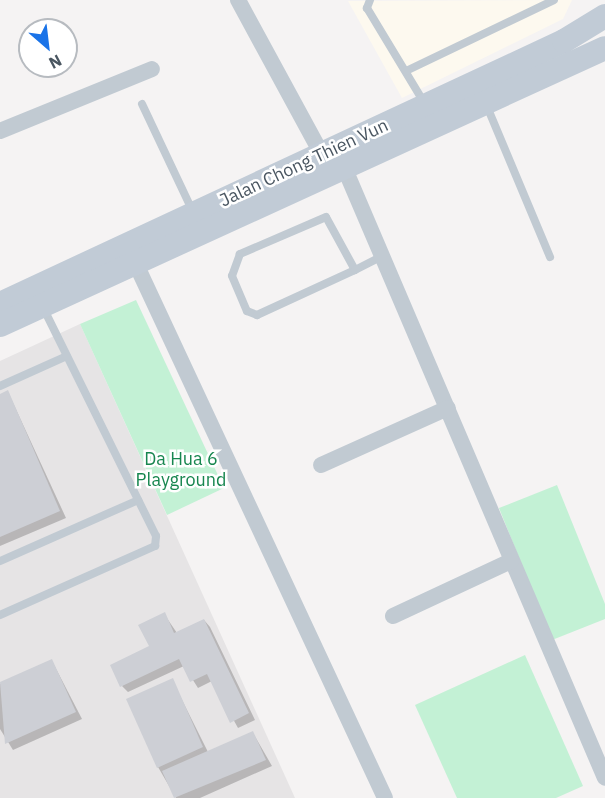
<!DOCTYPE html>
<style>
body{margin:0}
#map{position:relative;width:605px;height:798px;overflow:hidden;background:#f5f3f3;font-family:"IBM Plex Sans",sans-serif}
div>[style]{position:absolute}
.commercial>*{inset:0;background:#fdf9ef}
.education>*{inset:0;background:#e6e4e5}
.green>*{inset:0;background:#c3f1d5}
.shadow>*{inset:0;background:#0003}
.building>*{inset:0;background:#cdcfd5}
.lane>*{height:8px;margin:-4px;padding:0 4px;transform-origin:4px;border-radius:4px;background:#c1cad2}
.street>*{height:16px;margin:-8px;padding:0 8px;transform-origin:8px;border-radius:8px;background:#c1cad2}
.secondary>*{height:24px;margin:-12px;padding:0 12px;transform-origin:12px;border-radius:12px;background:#c1cbd6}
span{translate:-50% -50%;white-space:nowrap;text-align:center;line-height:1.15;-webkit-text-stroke:5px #fff;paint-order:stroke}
.street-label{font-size:18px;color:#4a5661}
.park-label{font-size:18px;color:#17864f}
.north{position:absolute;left:18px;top:18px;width:60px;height:60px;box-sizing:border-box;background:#fff;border:2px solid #b7bbc0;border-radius:50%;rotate:152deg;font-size:16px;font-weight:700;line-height:24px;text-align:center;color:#4a5661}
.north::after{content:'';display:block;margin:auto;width:21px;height:27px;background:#1a73e8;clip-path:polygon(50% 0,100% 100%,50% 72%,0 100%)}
</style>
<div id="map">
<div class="commercial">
<div style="clip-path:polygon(572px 0,563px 19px,402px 98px,348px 1px)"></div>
</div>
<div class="education">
<div style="clip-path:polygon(80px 324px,295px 798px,0 798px,0 361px)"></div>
</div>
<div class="green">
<div style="clip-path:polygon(136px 300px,224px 488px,167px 515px,80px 324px)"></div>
<div style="clip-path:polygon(557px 485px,605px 604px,605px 619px,552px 640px,499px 508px)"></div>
<div style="clip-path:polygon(525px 655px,583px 786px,556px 798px,457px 798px,415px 705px)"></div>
</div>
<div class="shadow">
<div style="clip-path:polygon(8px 392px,66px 518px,0 546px,0 395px)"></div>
<div style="clip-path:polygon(164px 614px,177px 633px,204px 620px,210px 627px,255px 720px,238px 728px,212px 681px,198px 688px,184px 666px,128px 692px,122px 686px,151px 647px)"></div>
<div style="clip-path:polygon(52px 661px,82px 719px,13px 750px,0 729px,0 684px)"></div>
<div style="clip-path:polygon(172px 680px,208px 752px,253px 733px,272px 766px,200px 798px,176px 798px,158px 767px)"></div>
</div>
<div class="building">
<div style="clip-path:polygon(8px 390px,60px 511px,0 537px,0 394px)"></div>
<div style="clip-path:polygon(165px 612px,174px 633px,204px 619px,249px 713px,230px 723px,207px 674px,190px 682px,179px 659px,120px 687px,110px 665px,149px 646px,138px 625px)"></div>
<div style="clip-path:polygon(52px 659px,76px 712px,5px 744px,0 682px)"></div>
<div style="clip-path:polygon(173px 678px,203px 747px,157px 768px,126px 699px)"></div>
<div style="clip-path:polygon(253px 731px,266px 760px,174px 798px,162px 771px)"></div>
</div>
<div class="lane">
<div style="left:370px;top:0;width:9px;rotate:111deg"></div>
<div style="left:367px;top:8px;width:112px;rotate:58.9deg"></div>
<div style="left:406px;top:71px;width:164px;rotate:-25.6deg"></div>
<div style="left:142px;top:104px;width:119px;rotate:64.7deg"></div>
<div style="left:486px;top:104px;width:166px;rotate:67.3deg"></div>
<div style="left:355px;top:270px;width:60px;rotate:-118.7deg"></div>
<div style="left:326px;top:217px;width:94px;rotate:156.7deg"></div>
<div style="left:240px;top:254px;width:23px;rotate:110deg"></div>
<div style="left:232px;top:276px;width:38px;rotate:67deg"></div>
<div style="left:247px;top:311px;width:11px;rotate:22deg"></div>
<div style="left:257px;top:315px;width:108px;rotate:-24.7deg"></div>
<div style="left:355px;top:270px;width:31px;rotate:-27deg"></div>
<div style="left:0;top:386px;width:73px;rotate:-24.1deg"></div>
<div style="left:0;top:561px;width:151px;rotate:-23.8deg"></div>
<div style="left:0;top:615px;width:170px;rotate:-24deg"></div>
<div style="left:155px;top:546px;width:10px;rotate:-84deg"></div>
<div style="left:156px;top:536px;width:255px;rotate:-116.3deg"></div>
</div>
<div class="street">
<div style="left:238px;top:0;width:176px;rotate:61.5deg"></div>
<div style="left:0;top:131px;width:164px;rotate:-22.2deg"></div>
<div style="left:344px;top:167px;width:664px;rotate:66.87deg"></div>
<div style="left:135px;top:262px;width:591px;rotate:64.99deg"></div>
<div style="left:321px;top:465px;width:139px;rotate:-24.2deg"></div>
<div style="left:393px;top:616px;width:130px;rotate:-25deg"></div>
</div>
<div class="secondary">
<div style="left:0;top:304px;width:622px;rotate:-25deg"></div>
<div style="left:564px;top:41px;width:48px;rotate:-31.4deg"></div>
<div style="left:0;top:325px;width:665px;rotate:-24.6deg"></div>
</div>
<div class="street-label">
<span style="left:304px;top:163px;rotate:-25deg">Jalan Chong Thien Vun</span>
</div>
<div class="park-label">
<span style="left:181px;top:470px">Da Hua 6<br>Playground</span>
</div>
<div class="north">N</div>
</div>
